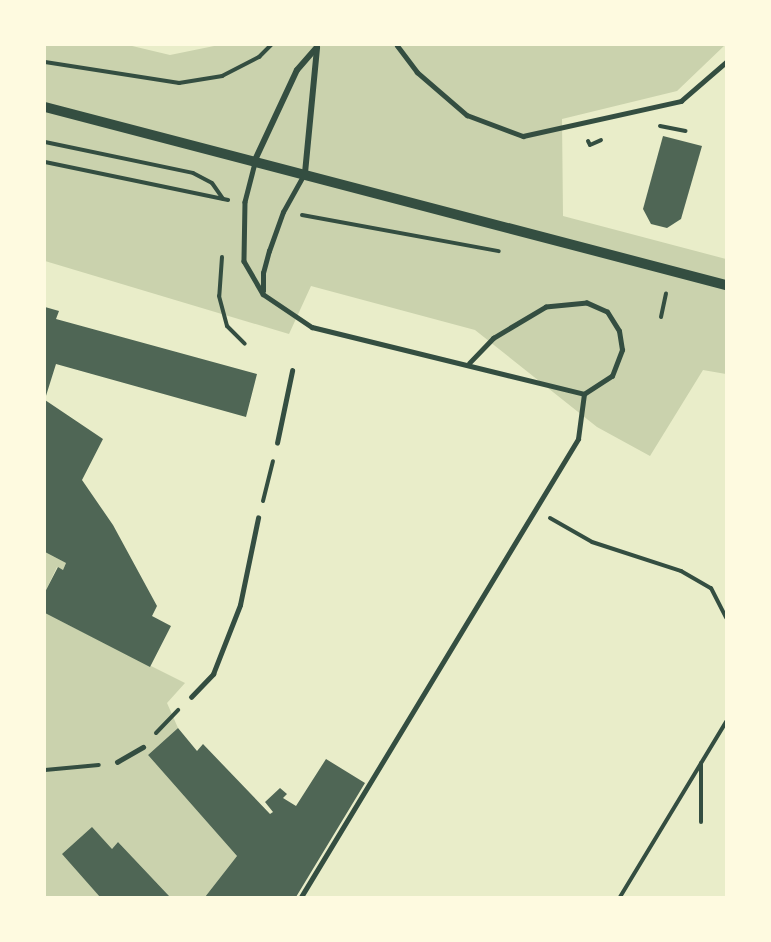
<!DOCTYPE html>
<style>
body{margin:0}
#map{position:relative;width:771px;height:942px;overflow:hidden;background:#e9edc9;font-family:Montserrat,sans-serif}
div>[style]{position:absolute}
.green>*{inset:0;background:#cad2ad}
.building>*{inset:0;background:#4f6655}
.path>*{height:4px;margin:-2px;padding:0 2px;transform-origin:2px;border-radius:2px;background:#344e41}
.service>*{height:4.5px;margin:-2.25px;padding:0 2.25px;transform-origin:2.25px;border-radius:2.25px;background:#344e41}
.minor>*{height:6px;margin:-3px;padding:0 3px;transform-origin:3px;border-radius:3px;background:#344e41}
.tertiary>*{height:10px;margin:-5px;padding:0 5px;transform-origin:5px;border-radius:5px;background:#344e41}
span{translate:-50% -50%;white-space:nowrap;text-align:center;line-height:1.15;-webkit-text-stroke:5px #fefae0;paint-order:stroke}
.frame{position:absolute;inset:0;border:46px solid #fefae0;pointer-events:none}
</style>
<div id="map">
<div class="green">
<div style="clip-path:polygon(45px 45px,128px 45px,170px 55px,219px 45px,725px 45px,677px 91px,562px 119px,563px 216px,726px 259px,726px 374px,703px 370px,650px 456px,597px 427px,475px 330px,311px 286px,289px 334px,45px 261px)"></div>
<div style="clip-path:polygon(45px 552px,66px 563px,63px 570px,57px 567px,45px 592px)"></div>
<div style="clip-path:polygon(45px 613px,185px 683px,167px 703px,178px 728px,148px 755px,237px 856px,205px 897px,170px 897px,118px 842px,112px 849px,100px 897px,45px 897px)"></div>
</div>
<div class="building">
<div style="clip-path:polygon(663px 136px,702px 146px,681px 219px,667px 228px,651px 224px,643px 209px)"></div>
<div style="clip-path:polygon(45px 307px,59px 311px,56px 319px,257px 374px,246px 417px,56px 364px,45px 399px)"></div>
<div style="clip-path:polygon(45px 400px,103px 439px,82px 480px,113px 525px,157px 606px,152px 616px,171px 626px,150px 667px,45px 613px,45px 592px,58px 567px,63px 570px,66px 563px,45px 552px)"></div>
<div style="clip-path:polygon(178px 728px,197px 751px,203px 744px,270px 814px,273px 812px,265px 802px,280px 788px,287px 794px,283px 798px,296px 806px,326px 759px,365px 783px,296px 897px,205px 897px,237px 856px,148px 755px)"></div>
<div style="clip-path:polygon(92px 827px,112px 849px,118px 842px,170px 897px,100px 897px,62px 854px)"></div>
</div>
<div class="path">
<div style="left:45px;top:62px;width:136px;rotate:8.9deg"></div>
<div style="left:179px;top:83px;width:44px;rotate:-9.2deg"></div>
<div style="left:222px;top:76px;width:42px;rotate:-27.2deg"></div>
<div style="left:259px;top:57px;width:17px;rotate:-45deg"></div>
<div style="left:660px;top:126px;width:26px;rotate:11deg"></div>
<div style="left:588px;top:141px;width:4px;rotate:63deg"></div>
<div style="left:590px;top:145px;width:12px;rotate:-24deg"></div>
<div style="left:45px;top:142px;width:151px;rotate:11.8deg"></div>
<div style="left:193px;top:173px;width:21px;rotate:28deg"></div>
<div style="left:212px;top:183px;width:19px;rotate:55deg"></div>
<div style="left:45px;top:162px;width:187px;rotate:11.7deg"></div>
<div style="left:302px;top:215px;width:200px;rotate:10.4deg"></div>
<div style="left:222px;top:257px;width:39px;rotate:94deg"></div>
<div style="left:219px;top:296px;width:31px;rotate:75deg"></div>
<div style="left:227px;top:326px;width:25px;rotate:45deg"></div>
<div style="left:661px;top:317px;width:24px;rotate:-78deg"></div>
<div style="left:263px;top:501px;width:41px;rotate:-76deg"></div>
<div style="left:550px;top:518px;width:48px;rotate:29.7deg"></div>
<div style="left:592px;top:542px;width:94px;rotate:18deg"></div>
<div style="left:681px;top:571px;width:34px;rotate:30deg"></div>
<div style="left:711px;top:588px;width:33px;rotate:63deg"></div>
<div style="left:156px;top:733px;width:32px;rotate:-46deg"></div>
<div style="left:45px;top:770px;width:54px;rotate:-5.3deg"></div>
<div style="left:701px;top:822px;width:59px;rotate:-90deg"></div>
<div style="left:620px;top:897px;width:205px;rotate:-58.8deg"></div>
</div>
<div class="service">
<div style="left:397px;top:45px;width:34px;rotate:53deg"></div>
<div style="left:417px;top:72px;width:66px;rotate:40.7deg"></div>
<div style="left:467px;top:115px;width:60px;rotate:20.6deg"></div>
<div style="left:523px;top:136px;width:162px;rotate:-12.5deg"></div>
<div style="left:681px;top:101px;width:60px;rotate:-40.9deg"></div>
<div style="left:255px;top:163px;width:40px;rotate:104.4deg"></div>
<div style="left:245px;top:202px;width:59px;rotate:91deg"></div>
<div style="left:244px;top:261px;width:38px;rotate:60deg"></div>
<div style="left:263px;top:294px;width:59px;rotate:34deg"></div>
<div style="left:312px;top:327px;width:280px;rotate:13.8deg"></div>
<div style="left:584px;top:394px;width:33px;rotate:-33deg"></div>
<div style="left:612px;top:376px;width:28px;rotate:-69deg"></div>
<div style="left:622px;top:350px;width:19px;rotate:-99deg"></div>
<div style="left:619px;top:331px;width:22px;rotate:-122deg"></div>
<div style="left:607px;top:312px;width:22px;rotate:-156deg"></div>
<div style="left:587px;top:303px;width:41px;rotate:174.4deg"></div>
<div style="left:546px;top:307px;width:61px;rotate:149.2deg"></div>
<div style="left:494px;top:338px;width:35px;rotate:134deg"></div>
<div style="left:263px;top:291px;width:18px;rotate:-90deg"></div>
<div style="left:263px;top:273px;width:23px;rotate:-75deg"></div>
<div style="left:269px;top:251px;width:41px;rotate:-70.3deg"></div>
<div style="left:283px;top:212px;width:41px;rotate:-60.9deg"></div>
<div style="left:277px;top:443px;width:74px;rotate:-78.2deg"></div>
<div style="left:191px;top:697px;width:32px;rotate:-46deg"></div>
<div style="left:213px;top:674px;width:74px;rotate:-68.6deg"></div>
<div style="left:240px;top:605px;width:89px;rotate:-78.3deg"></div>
<div style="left:117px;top:762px;width:30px;rotate:-30deg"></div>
<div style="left:301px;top:897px;width:535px;rotate:-58.83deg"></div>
<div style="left:578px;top:439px;width:45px;rotate:-82.4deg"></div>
</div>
<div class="minor">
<div style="left:255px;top:160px;width:99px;rotate:-65deg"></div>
<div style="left:297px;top:70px;width:30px;rotate:-49deg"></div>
<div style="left:305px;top:173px;width:126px;rotate:-84.5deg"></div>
</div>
<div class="tertiary">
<div style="left:45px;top:107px;width:704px;rotate:14.65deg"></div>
</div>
<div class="frame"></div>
</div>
